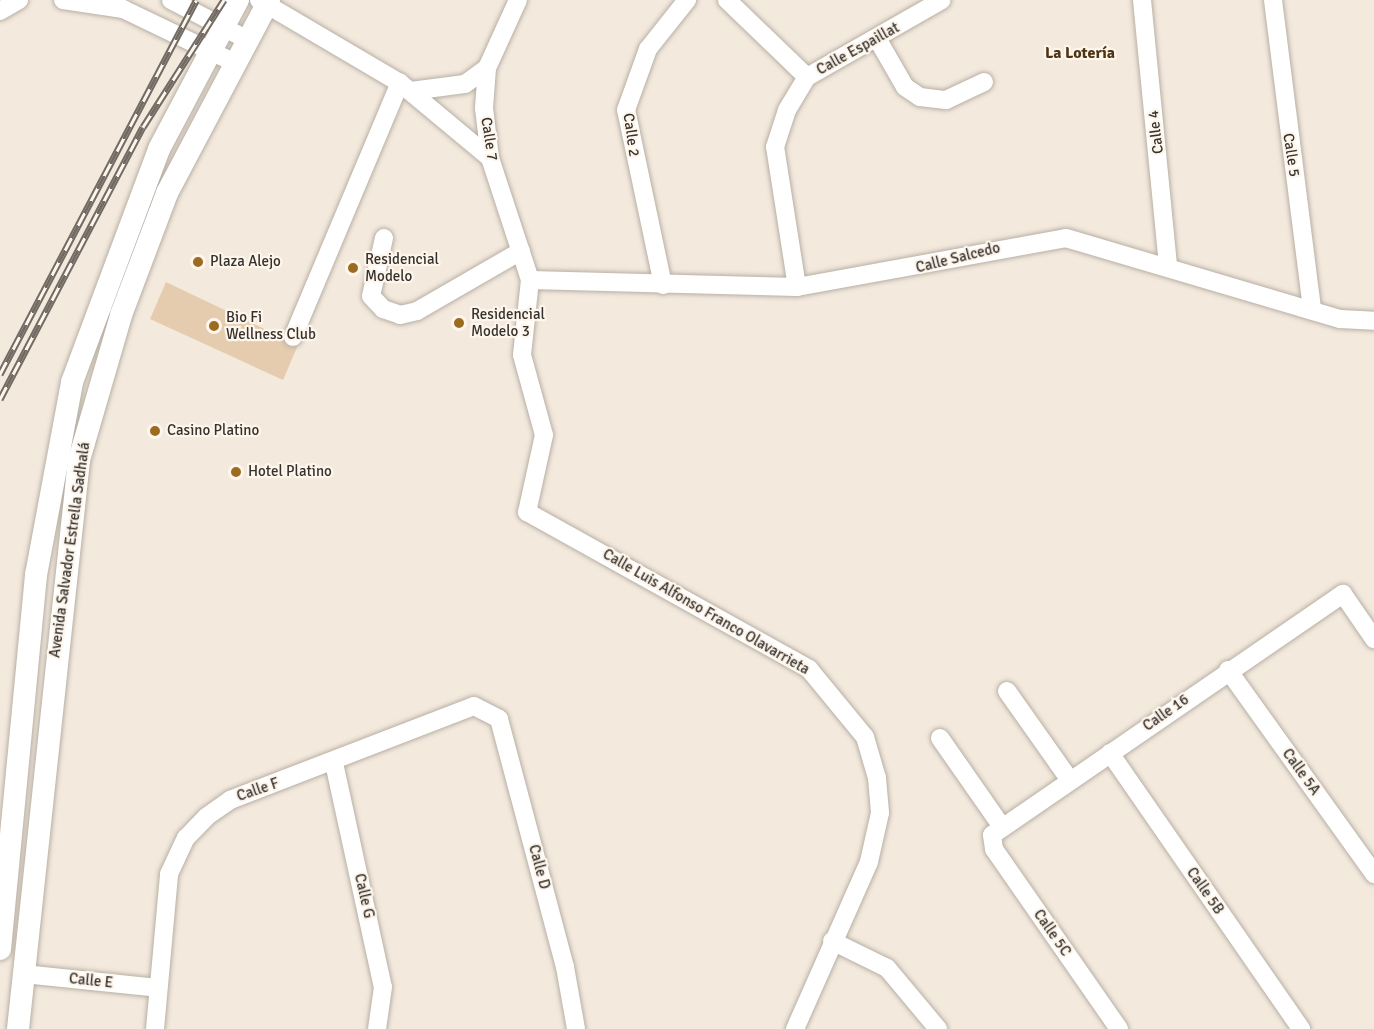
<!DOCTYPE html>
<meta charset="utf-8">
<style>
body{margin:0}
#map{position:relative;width:1374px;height:1029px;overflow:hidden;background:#f3e9dd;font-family:Signika,sans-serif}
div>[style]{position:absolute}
.green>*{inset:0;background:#e5ccae}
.roads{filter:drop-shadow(0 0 2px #b8afa4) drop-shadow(0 0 2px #b8afa4)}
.minor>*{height:18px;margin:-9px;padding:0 9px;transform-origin:9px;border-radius:9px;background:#fff}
.major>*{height:22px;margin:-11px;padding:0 11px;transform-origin:11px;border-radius:11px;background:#fff}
.rail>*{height:7px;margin-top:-3.5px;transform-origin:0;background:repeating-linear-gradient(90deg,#fef6ed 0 14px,#716b64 0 28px);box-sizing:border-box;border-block:2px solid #716b64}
.dots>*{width:16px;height:16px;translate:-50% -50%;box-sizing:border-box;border:3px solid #fef6ed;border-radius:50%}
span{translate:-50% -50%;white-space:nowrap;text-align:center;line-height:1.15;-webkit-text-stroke:4.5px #fef6ed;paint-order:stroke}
.street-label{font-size:15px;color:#35322d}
.poi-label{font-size:15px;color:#35322d}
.left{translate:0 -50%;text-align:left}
.neighbourhood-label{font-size:16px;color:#4e3513;font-weight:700}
</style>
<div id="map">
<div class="green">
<div style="clip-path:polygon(166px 282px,298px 345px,283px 380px,150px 319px)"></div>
</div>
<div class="roads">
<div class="minor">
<div style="left:63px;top:0;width:61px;rotate:8.5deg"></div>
<div style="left:123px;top:9px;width:122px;rotate:25.7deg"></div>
<div style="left:171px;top:0;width:85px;rotate:27.5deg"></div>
<div style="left:259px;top:0;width:164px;rotate:30.5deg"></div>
<div style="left:400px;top:83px;width:117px;rotate:39.8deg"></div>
<div style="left:518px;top:0;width:75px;rotate:114.5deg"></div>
<div style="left:487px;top:68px;width:40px;rotate:94.3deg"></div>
<div style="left:484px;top:108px;width:50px;rotate:83.2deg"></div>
<div style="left:490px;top:158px;width:128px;rotate:71.8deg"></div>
<div style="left:530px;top:280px;width:75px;rotate:96.1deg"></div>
<div style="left:522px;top:355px;width:83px;rotate:74.6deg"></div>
<div style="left:544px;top:435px;width:79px;rotate:102.4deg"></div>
<div style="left:527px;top:512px;width:323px;rotate:29.1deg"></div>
<div style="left:809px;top:669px;width:88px;rotate:50.5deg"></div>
<div style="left:865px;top:737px;width:43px;rotate:73.7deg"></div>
<div style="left:877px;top:778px;width:35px;rotate:85deg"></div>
<div style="left:880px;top:813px;width:50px;rotate:102.7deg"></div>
<div style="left:869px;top:862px;width:183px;rotate:113.9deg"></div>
<div style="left:727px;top:0;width:111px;rotate:43.9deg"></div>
<div style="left:1142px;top:0;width:265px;rotate:84.4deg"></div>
<div style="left:1273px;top:0;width:311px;rotate:82.8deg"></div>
<div style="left:0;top:11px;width:22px;rotate:-30deg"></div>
<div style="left:878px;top:40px;width:54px;rotate:60.1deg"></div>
<div style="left:905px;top:87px;width:18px;rotate:34deg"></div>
<div style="left:920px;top:97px;width:26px;rotate:7deg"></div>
<div style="left:946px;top:100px;width:42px;rotate:-25.3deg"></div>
<div style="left:411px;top:91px;width:54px;rotate:-7.4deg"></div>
<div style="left:465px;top:84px;width:27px;rotate:-36deg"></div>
<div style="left:384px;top:238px;width:59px;rotate:102.6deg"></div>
<div style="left:371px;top:296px;width:18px;rotate:47deg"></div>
<div style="left:383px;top:309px;width:18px;rotate:19deg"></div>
<div style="left:400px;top:315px;width:17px;rotate:-13deg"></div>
<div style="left:417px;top:311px;width:120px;rotate:-30deg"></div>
<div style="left:530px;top:280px;width:267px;rotate:1.5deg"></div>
<div style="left:797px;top:287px;width:273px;rotate:-10.3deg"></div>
<div style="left:1066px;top:238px;width:286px;rotate:16.5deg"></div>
<div style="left:1340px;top:319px;width:34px;rotate:3deg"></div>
<div style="left:663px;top:285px;width:179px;rotate:-101.9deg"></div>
<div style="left:626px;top:110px;width:65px;rotate:-70.2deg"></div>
<div style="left:648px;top:49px;width:63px;rotate:-51.5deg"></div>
<div style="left:797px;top:287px;width:142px;rotate:-98.9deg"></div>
<div style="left:775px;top:147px;width:39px;rotate:-72deg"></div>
<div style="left:787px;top:110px;width:39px;rotate:-59deg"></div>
<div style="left:807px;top:77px;width:155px;rotate:-29.7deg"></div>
<div style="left:293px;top:337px;width:276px;rotate:-67.2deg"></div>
<div style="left:1228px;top:670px;width:251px;rotate:54.4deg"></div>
<div style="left:1007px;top:691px;width:108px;rotate:54.8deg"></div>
<div style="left:940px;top:738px;width:105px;rotate:55.1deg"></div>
<div style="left:1110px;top:753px;width:336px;rotate:55.3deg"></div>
<div style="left:334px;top:763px;width:229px;rotate:77.7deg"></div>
<div style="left:383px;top:987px;width:42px;rotate:98.1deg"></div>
<div style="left:832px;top:941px;width:61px;rotate:26.1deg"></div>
<div style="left:887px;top:968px;width:80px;rotate:50.1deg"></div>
<div style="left:23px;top:974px;width:136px;rotate:5.9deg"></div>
<div style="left:155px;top:1029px;width:156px;rotate:-84.8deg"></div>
<div style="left:169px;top:874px;width:40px;rotate:-65deg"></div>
<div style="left:186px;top:838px;width:29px;rotate:-46deg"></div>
<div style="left:206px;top:817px;width:29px;rotate:-35deg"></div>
<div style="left:230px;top:800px;width:261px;rotate:-21.1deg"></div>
<div style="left:474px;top:706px;width:28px;rotate:27deg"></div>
<div style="left:499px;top:719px;width:257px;rotate:75.1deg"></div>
<div style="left:565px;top:967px;width:63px;rotate:79.9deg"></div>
<div style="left:1119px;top:1029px;width:219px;rotate:-124.8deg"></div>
<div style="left:994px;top:849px;width:14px;rotate:-98deg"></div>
<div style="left:992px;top:835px;width:426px;rotate:-34.5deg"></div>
<div style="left:1343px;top:594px;width:55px;rotate:55.4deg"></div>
</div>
<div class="major">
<div style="left:0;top:949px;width:376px;rotate:-84.5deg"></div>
<div style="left:36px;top:575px;width:196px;rotate:-79.4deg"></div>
<div style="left:72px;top:382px;width:249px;rotate:-69.5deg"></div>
<div style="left:159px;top:149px;width:169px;rotate:-62.1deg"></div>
<div style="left:18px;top:1029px;width:572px;rotate:-83.88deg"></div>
<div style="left:79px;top:460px;width:151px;rotate:-73.8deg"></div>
<div style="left:121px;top:315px;width:130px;rotate:-69.3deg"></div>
<div style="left:167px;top:193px;width:218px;rotate:-62.1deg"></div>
</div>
</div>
<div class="rail">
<div style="left:0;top:374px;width:422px;rotate:-62.3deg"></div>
<div style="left:0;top:399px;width:307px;rotate:-62.3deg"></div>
<div style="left:143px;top:127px;width:151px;rotate:-57.5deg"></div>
</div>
<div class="dots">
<div style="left:198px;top:262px;background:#9d6b20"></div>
<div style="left:353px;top:268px;background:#9d6b20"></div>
<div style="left:459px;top:323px;background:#9d6b20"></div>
<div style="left:214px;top:326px;background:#9d6b20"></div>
<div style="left:155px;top:431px;background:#9d6b20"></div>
<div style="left:236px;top:472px;background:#9d6b20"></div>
</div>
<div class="street-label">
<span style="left:858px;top:49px;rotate:-29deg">Calle Espaillat</span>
<span style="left:1156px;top:132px;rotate:-97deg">Calle 4</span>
<span style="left:631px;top:135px;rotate:82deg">Calle 2</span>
<span style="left:489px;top:139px;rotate:81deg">Calle 7</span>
<span style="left:1291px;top:155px;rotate:81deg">Calle 5</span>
<span style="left:958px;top:258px;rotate:-14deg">Calle Salcedo</span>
<span style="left:70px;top:550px;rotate:-82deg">Avenida Salvador Estrella Sadhalá</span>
<span style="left:706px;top:612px;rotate:30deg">Calle Luis Alfonso Franco Olavarrieta</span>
<span style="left:1166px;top:713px;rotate:-35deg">Calle 16</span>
<span style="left:1301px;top:772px;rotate:54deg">Calle 5A</span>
<span style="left:258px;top:790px;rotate:-19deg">Calle F</span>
<span style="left:539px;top:867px;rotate:75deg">Calle D</span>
<span style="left:1205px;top:891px;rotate:55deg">Calle 5B</span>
<span style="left:364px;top:896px;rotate:77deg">Calle G</span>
<span style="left:1052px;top:933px;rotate:55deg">Calle 5C</span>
<span style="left:91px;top:981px;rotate:6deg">Calle E</span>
</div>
<div class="poi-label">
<span class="left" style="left:365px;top:268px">Residencial<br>Modelo</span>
<span class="left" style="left:210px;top:262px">Plaza Alejo</span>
<span class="left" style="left:471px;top:323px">Residencial<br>Modelo 3</span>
<span class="left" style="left:226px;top:326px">Bio Fi<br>Wellness Club</span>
<span class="left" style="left:167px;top:431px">Casino Platino</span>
<span class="left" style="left:248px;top:472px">Hotel Platino</span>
</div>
<div class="neighbourhood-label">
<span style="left:1080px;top:53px">La Lotería</span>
</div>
</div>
